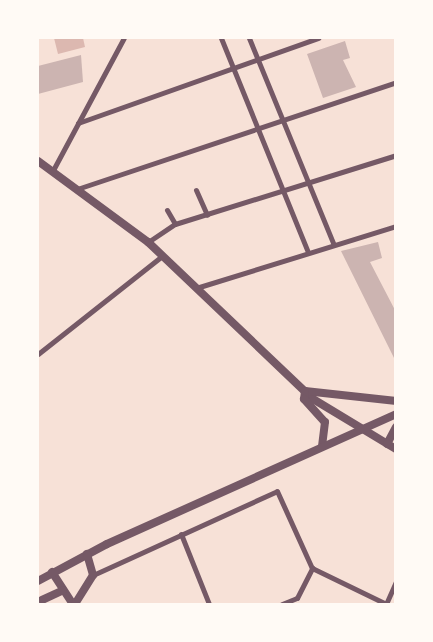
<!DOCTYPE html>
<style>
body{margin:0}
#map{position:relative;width:433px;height:642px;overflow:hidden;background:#f7e1d7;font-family:"Alegreya Sans",sans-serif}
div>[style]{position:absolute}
.water>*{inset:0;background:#dcb8b0}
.building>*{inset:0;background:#ccb4b1}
.minor>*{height:5px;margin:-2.5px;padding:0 2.5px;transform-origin:2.5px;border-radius:2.5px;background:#755966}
.tertiary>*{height:8px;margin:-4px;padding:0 4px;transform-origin:4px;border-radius:4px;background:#755966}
span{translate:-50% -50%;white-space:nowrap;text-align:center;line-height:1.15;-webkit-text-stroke:5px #fffaf5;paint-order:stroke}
.frame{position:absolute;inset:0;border:39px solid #fffaf5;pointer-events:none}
</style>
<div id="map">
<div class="water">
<div style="clip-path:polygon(54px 38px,83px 38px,85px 47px,58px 54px)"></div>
</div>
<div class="building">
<div style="clip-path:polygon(345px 41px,350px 58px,343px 60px,356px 87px,323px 98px,307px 54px)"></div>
<div style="clip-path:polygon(81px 55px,83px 82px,38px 94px,38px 66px)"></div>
<div style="clip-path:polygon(378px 242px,382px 258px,370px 262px,396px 312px,396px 362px,341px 251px)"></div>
</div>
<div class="minor">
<div style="left:221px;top:38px;width:229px;rotate:67.9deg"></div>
<div style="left:249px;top:38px;width:222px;rotate:67.7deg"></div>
<div style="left:78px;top:123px;width:255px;rotate:-19.5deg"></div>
<div style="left:52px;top:172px;width:152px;rotate:-61.8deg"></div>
<div style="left:77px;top:189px;width:336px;rotate:-18.5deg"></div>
<div style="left:196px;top:190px;width:27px;rotate:66deg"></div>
<div style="left:167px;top:210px;width:16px;rotate:60deg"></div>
<div style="left:148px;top:242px;width:32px;rotate:-34deg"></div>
<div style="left:175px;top:224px;width:232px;rotate:-17.3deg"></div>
<div style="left:196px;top:288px;width:209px;rotate:-17.2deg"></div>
<div style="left:38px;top:354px;width:158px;rotate:-38.3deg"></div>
<div style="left:181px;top:534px;width:75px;rotate:68.2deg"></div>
<div style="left:93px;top:575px;width:202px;rotate:-24.5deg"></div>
<div style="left:277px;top:491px;width:85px;rotate:65.6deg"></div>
<div style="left:312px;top:568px;width:82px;rotate:25.9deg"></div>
<div style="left:282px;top:604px;width:16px;rotate:-22deg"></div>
<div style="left:297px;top:598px;width:34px;rotate:-63deg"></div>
<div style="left:386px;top:604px;width:24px;rotate:-66deg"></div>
</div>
<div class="tertiary">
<div style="left:38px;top:161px;width:137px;rotate:36.4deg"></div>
<div style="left:148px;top:242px;width:228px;rotate:43.6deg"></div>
<div style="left:313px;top:399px;width:97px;rotate:31.1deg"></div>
<div style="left:305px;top:391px;width:92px;rotate:6.3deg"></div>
<div style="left:305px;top:391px;width:8px;rotate:97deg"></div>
<div style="left:304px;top:399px;width:31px;rotate:48deg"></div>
<div style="left:325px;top:422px;width:24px;rotate:97deg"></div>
<div style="left:387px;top:444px;width:19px;rotate:-62deg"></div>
<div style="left:52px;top:572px;width:38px;rotate:57deg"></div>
<div style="left:38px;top:581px;width:78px;rotate:-28.2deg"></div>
<div style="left:107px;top:544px;width:317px;rotate:-24.2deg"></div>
<div style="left:42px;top:600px;width:23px;rotate:-25deg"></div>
<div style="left:75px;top:604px;width:34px;rotate:-58deg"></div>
<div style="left:93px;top:575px;width:22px;rotate:-106deg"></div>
</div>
<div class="frame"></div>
</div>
